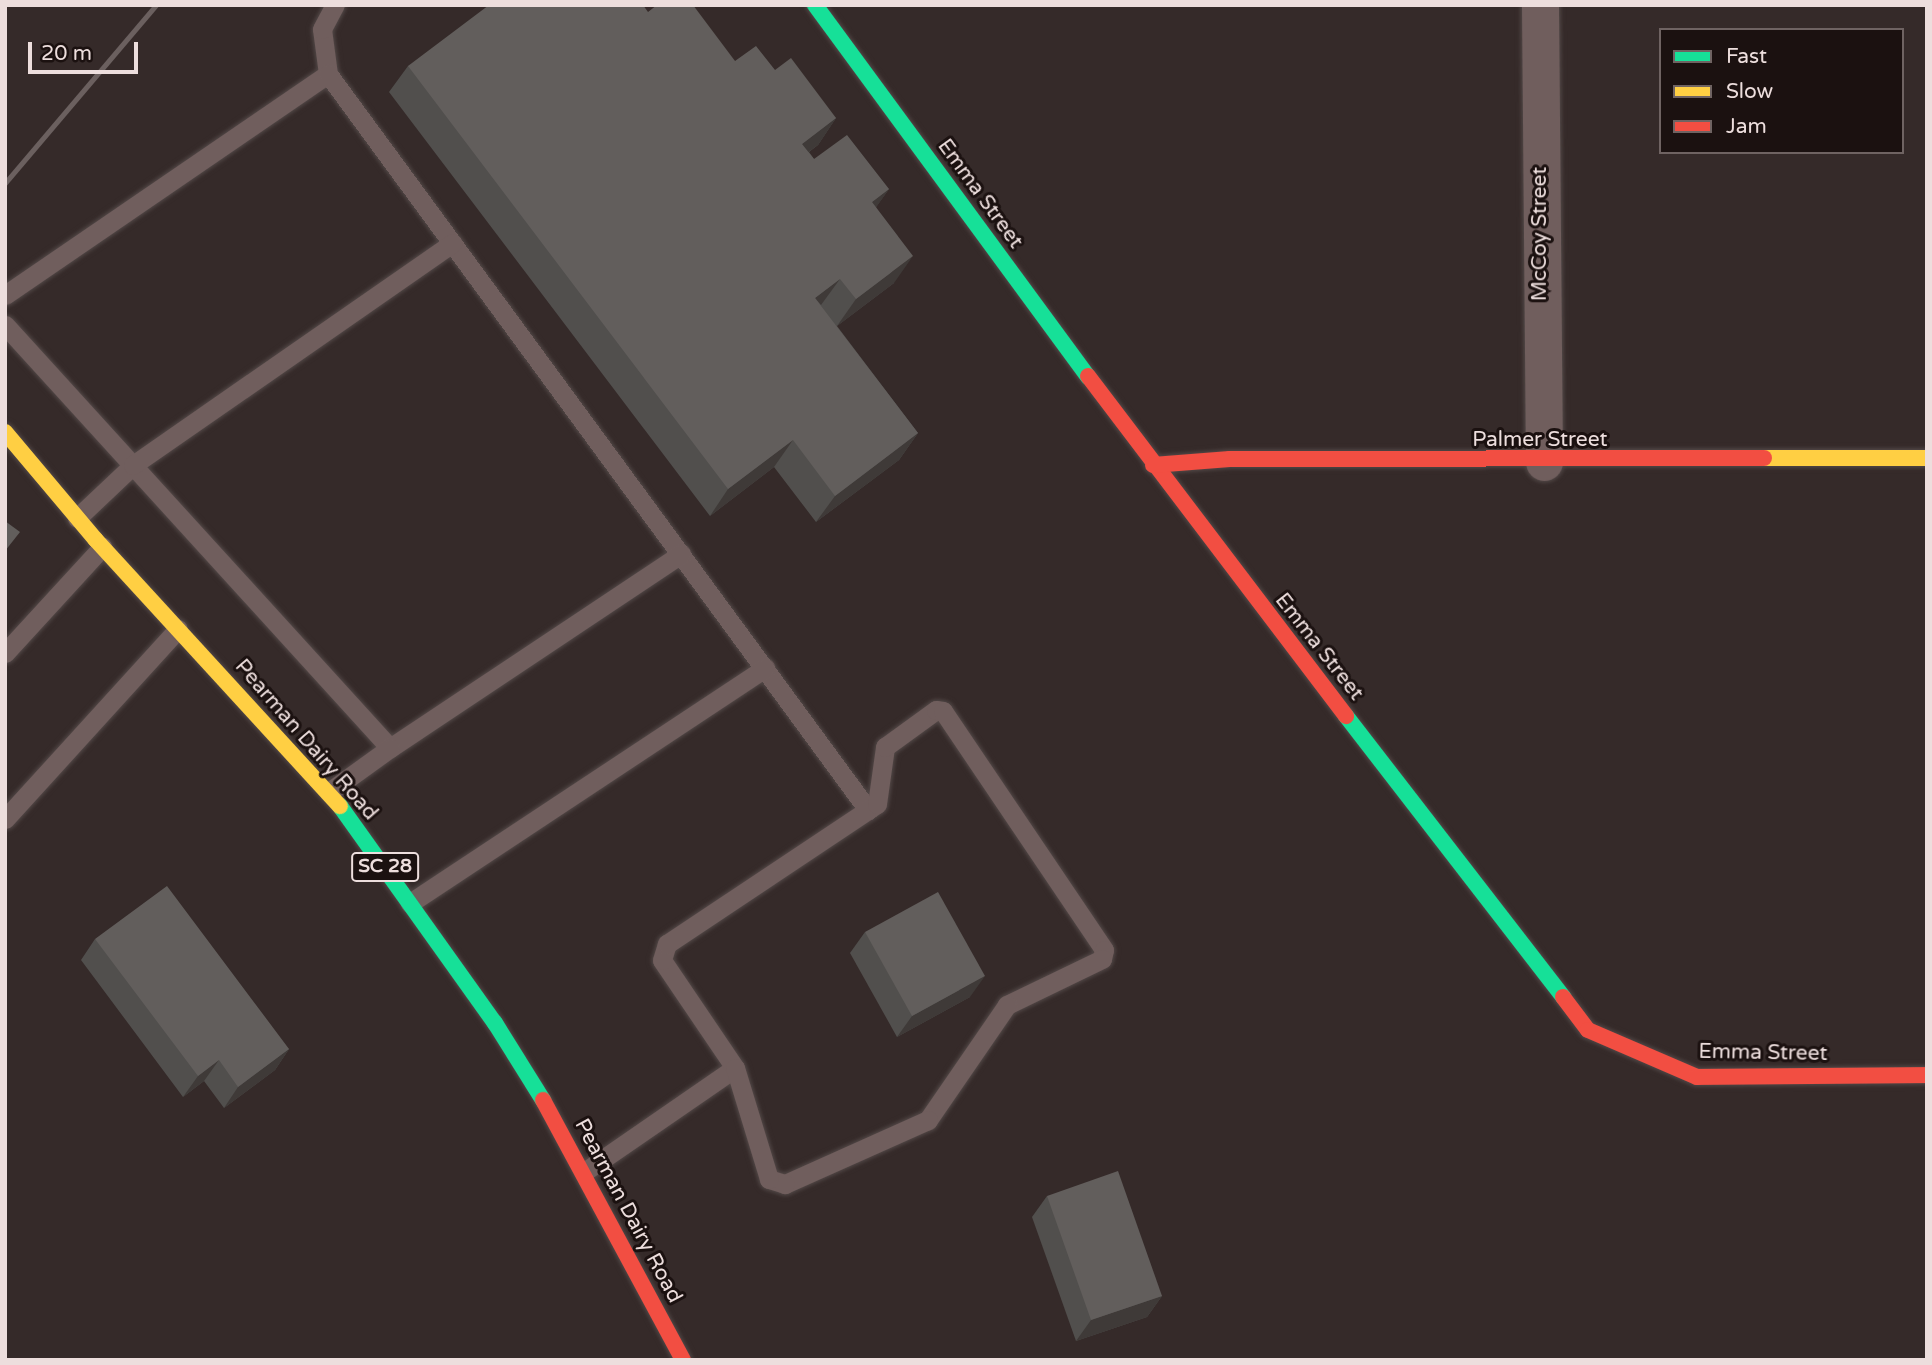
<!DOCTYPE html>
<style>
body{margin:0}
#map{position:relative;width:1932px;height:1365px;overflow:hidden;background:#352a29;font-family:"Varela Round",sans-serif}
div>[style]{position:absolute}
.roads{filter:drop-shadow(0 0 2px #524847) drop-shadow(0 0 2px #524847)}
.lane>*{height:19px;margin:-9.5px;padding:0 9.5px;transform-origin:9.5px;border-radius:9.5px;background:#705e5d}
.street>*{height:37px;margin:-18.5px;padding:0 18.5px;transform-origin:18.5px;border-radius:18.5px;background:#705e5d}
.fast>*{height:16px;margin:-8px;padding:0 8px;transform-origin:8px;border-radius:8px;background:#16e098}
.slow>*{height:16px;margin:-8px;padding:0 8px;transform-origin:8px;border-radius:8px;background:#ffcf43}
.jam>*{height:16px;margin:-8px;padding:0 8px;transform-origin:8px;border-radius:8px;background:#f24e42}
.rail>*{height:5px;margin:-2.5px;padding:0 2.5px;transform-origin:2.5px;border-radius:2.5px;background:#6b605f}
.wall>*{inset:0;background:#514f4d}
.shaded-wall>*{inset:0;background:#3f3a38}
.building>*{inset:0;background:#625e5c}
span{translate:-50% -50%;white-space:nowrap;text-align:center;line-height:1.15;-webkit-text-stroke:6px #1b1110;paint-order:stroke}
.shield-label span{padding:2px 5px;background:#1b1110;border:2px solid;border-radius:5px;-webkit-text-stroke-width:0}
.shield-label{font-size:19px;color:#eddedd;font-weight:700}
.street-label{font-size:21px;color:#eddedd}
.frame{position:absolute;inset:0;border:7px solid #eddedd;pointer-events:none}
.legend{position:absolute;left:1659px;top:28px;width:245px;height:126px;box-sizing:border-box;background:#1b1110;border:2px solid #6f6362;margin:0;padding:9px 12px;list-style:none;font-size:21px;color:#eddedd}
.legend li{display:flex;align-items:center;gap:14px;height:35px}
.legend b{width:35px;border:2px solid #6f6362}
.scale{position:absolute;left:28px;top:42px;width:110px;height:32px;box-sizing:border-box;border:4px solid #eddedd;border-top:0;padding-left:9px;font-size:21px;line-height:24px;white-space:nowrap;color:#eddedd;-webkit-text-stroke:5px #1b1110;paint-order:stroke}
</style>
<div id="map">
<div class="roads">
<div class="lane">
<div style="left:328px;top:74px;width:45px;rotate:-97.6deg"></div>
<div style="left:322px;top:29px;width:27px;rotate:-62deg"></div>
<div style="left:5px;top:295px;width:391px;rotate:-34.4deg"></div>
<div style="left:328px;top:74px;width:913px;rotate:53.73deg"></div>
<div style="left:5px;top:325px;width:572px;rotate:47.69deg"></div>
<div style="left:390px;top:748px;width:350px;rotate:-33.7deg"></div>
<div style="left:77px;top:518px;width:77px;rotate:-43.4deg"></div>
<div style="left:133px;top:465px;width:389px;rotate:-34.8deg"></div>
<div style="left:5px;top:653px;width:144px;rotate:-47.5deg"></div>
<div style="left:329px;top:792px;width:75px;rotate:-35.8deg"></div>
<div style="left:5px;top:819px;width:257px;rotate:-47.7deg"></div>
<div style="left:410px;top:903px;width:426px;rotate:-33.5deg"></div>
<div style="left:584px;top:1172px;width:183px;rotate:-34.6deg"></div>
<div style="left:735px;top:1068px;width:130px;rotate:-124.1deg"></div>
<div style="left:662px;top:960px;width:17px;rotate:-73deg"></div>
<div style="left:667px;top:944px;width:252px;rotate:-33.7deg"></div>
<div style="left:877px;top:804px;width:58px;rotate:-82deg"></div>
<div style="left:885px;top:747px;width:63px;rotate:-36deg"></div>
<div style="left:936px;top:710px;width:7px;rotate:8deg"></div>
<div style="left:943px;top:711px;width:288px;rotate:56deg"></div>
<div style="left:1104px;top:950px;width:9px;rotate:103deg"></div>
<div style="left:1102px;top:959px;width:106px;rotate:154.2deg"></div>
<div style="left:1007px;top:1005px;width:140px;rotate:124.5deg"></div>
<div style="left:928px;top:1120px;width:157px;rotate:155.9deg"></div>
<div style="left:785px;top:1184px;width:17px;rotate:-163deg"></div>
<div style="left:769px;top:1179px;width:116px;rotate:-107deg"></div>
</div>
<div class="street">
<div style="left:1540px;top:5px;width:457px;rotate:89.5deg"></div>
</div>
<div class="fast">
<div style="left:815px;top:5px;width:461px;rotate:53.7deg"></div>
<div style="left:1346px;top:716px;width:355px;rotate:52.3deg"></div>
<div style="left:340px;top:806px;width:267px;rotate:54.5deg"></div>
<div style="left:495px;top:1023px;width:91px;rotate:58.1deg"></div>
</div>
<div class="slow">
<div style="left:5px;top:432px;width:141px;rotate:49.9deg"></div>
<div style="left:96px;top:540px;width:361px;rotate:47.5deg"></div>
<div style="left:1764px;top:458px;width:163px"></div>
</div>
<div class="jam">
<div style="left:1088px;top:376px;width:427px;rotate:52.8deg"></div>
<div style="left:1153px;top:465px;width:77px;rotate:-4.5deg"></div>
<div style="left:1230px;top:459px;width:534px;rotate:-0.11deg"></div>
<div style="left:1563px;top:997px;width:41px;rotate:52.9deg"></div>
<div style="left:1588px;top:1030px;width:119px;rotate:23.3deg"></div>
<div style="left:1697px;top:1077px;width:230px;rotate:-0.5deg"></div>
<div style="left:543px;top:1100px;width:295px;rotate:61.7deg"></div>
</div>
</div>
<div class="rail">
<div style="left:5px;top:183px;width:233px;rotate:-49.7deg"></div>
</div>
<div class="wall">
<div style="clip-path:polygon(648px 12px,735px 61px,775px 70px,836px 118px,818px 145px,809px 152px,814px 159px,889px 189px,876px 207px,894px 283px,837px 326px,918px 433px,899px 460px,816px 522px,774px 467px,710px 516px,389px 92px,408px 66px)"></div>
<div style="clip-path:polygon(865px 932px,970px 997px,897px 1037px,850px 953px)"></div>
<div style="clip-path:polygon(95px 939px,289px 1049px,275px 1070px,224px 1108px,204px 1081px,183px 1097px,81px 960px)"></div>
<div style="clip-path:polygon(1047px 1196px,1162px 1296px,1147px 1317px,1076px 1341px,1032px 1217px)"></div>
</div>
<div class="shaded-wall">
<div style="clip-path:polygon(836px 118px,818px 145px,784px 170px,802px 144px)"></div>
<div style="clip-path:polygon(889px 189px,870px 216px,872px 202px)"></div>
<div style="clip-path:polygon(913px 256px,894px 283px,837px 326px,856px 299px)"></div>
<div style="clip-path:polygon(840px 279px,821px 305px,815px 298px)"></div>
<div style="clip-path:polygon(918px 433px,899px 460px,816px 522px,835px 496px)"></div>
<div style="clip-path:polygon(793px 440px,774px 467px,710px 516px,728px 489px)"></div>
<div style="clip-path:polygon(985px 976px,970px 997px,897px 1037px,912px 1016px)"></div>
<div style="clip-path:polygon(289px 1049px,275px 1070px,224px 1108px,238px 1087px)"></div>
<div style="clip-path:polygon(219px 1060px,204px 1081px,183px 1097px,198px 1076px)"></div>
<div style="clip-path:polygon(1162px 1296px,1147px 1317px,1076px 1341px,1091px 1320px)"></div>
</div>
<div class="building">
<div style="clip-path:polygon(489px 5px,643px 5px,648px 12px,657px 5px,693px 5px,735px 61px,756px 46px,775px 70px,791px 58px,836px 118px,802px 144px,814px 159px,847px 135px,889px 189px,872px 202px,913px 256px,856px 299px,840px 279px,815px 298px,918px 433px,835px 496px,793px 440px,728px 489px,408px 66px)"></div>
<div style="clip-path:polygon(5px 521px,20px 532px,5px 551px)"></div>
<div style="clip-path:polygon(167px 886px,289px 1049px,238px 1087px,219px 1060px,198px 1076px,95px 939px)"></div>
<div style="clip-path:polygon(938px 892px,985px 976px,912px 1016px,865px 932px)"></div>
<div style="clip-path:polygon(1118px 1171px,1162px 1296px,1091px 1320px,1047px 1196px)"></div>
</div>
<div class="shield-label">
<span style="left:385px;top:867px">SC 28</span>
</div>
<div class="street-label">
<span style="left:980px;top:194px;rotate:54deg">Emma Street</span>
<span style="left:1540px;top:234px;rotate:-90deg">McCoy Street</span>
<span style="left:1540px;top:440px">Palmer Street</span>
<span style="left:1319px;top:647px;rotate:52deg">Emma Street</span>
<span style="left:306px;top:740px;rotate:49deg">Pearman Dairy Road</span>
<span style="left:1763px;top:1053px;rotate:1deg">Emma Street</span>
<span style="left:628px;top:1211px;rotate:62deg">Pearman Dairy Road</span>
</div>
<div class="frame"></div>
<ul class="legend">
<li><b style="height:9px;background:#16e098"></b>Fast</li>
<li><b style="height:9px;background:#ffcf43"></b>Slow</li>
<li><b style="height:9px;background:#f24e42"></b>Jam</li>
</ul>
<div class="scale">20 m</div>
</div>
